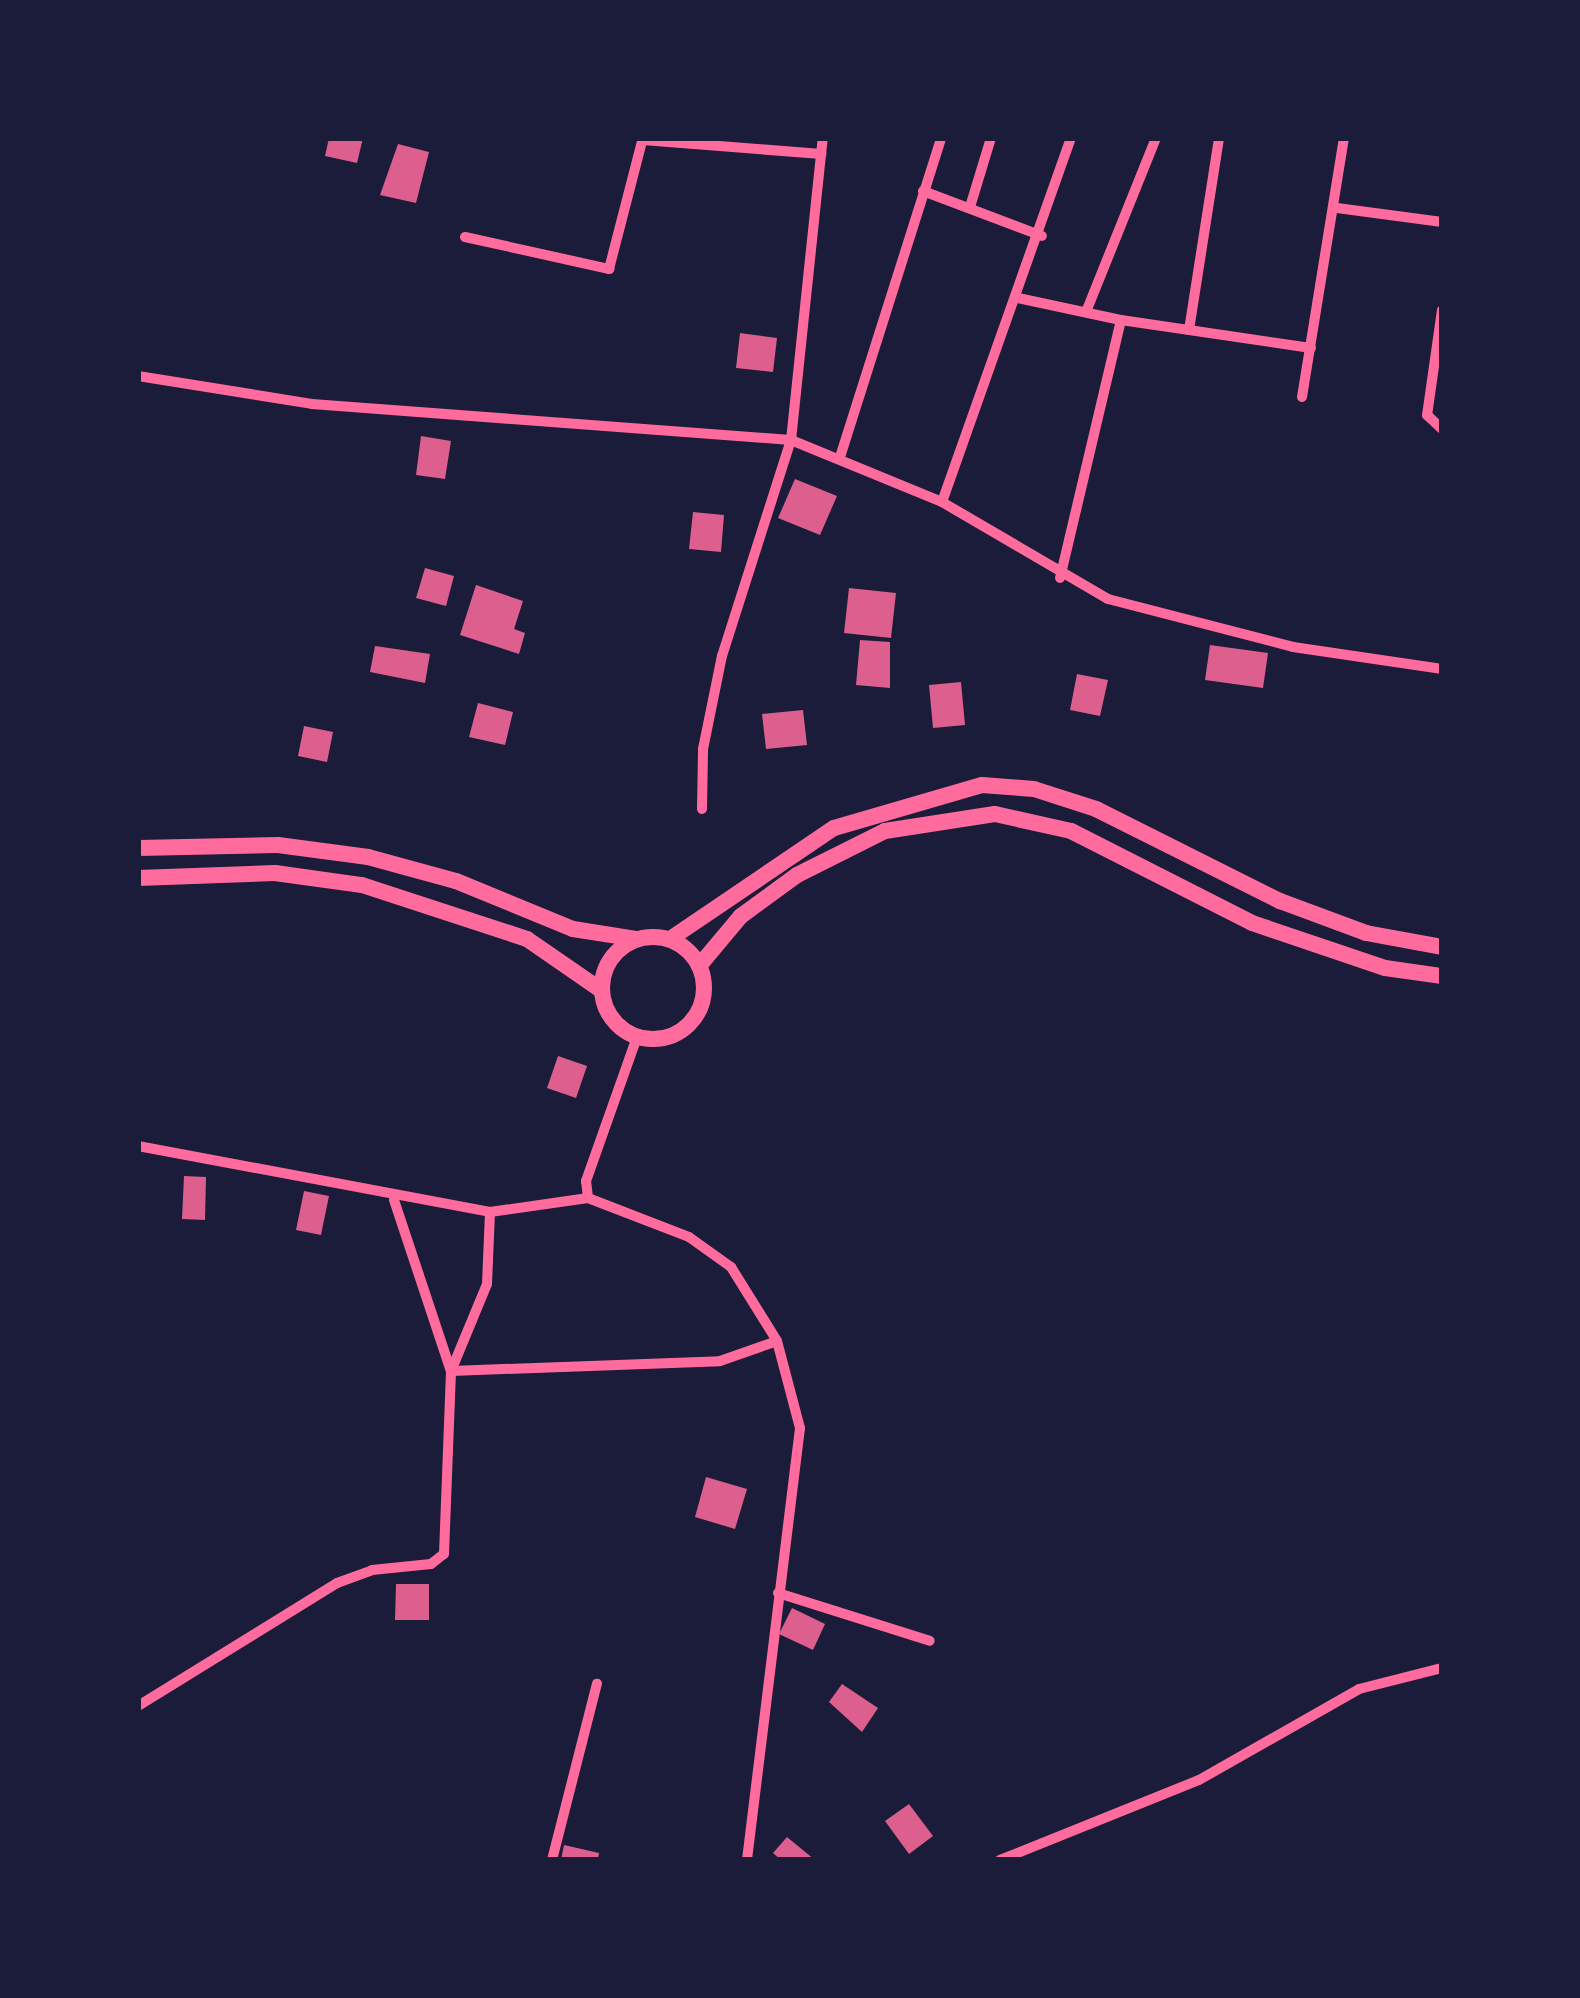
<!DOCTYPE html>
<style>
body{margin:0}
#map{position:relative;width:1580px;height:1998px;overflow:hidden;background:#1b1b3a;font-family:"Varela Round",sans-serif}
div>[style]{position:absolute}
.building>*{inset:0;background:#dd5f8e}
.minor>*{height:10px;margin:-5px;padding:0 5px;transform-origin:5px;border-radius:5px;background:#ff6b9d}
.trunk>*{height:16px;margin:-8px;padding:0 8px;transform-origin:8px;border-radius:8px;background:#ff6b9d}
.trunk>.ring{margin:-8px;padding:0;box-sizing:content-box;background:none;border:16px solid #ff6b9d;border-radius:50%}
span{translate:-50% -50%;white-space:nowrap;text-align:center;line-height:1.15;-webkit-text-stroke:12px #1b1b3a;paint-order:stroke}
.frame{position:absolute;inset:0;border:141px solid #1b1b3a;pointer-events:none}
</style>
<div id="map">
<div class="building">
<div style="clip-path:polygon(329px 138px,363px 138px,357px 163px,325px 156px)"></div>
<div style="clip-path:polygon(398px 144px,429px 152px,416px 203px,380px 195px)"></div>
<div style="clip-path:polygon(740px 333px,777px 338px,773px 372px,736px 368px)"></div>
<div style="clip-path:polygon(421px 436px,451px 441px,445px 479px,416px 475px)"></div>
<div style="clip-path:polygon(795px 479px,837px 496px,820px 535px,778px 518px)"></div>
<div style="clip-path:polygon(693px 512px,724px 515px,721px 552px,689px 549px)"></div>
<div style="clip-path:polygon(425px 568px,454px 576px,446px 606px,416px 598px)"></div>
<div style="clip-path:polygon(476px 585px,523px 601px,514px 629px,525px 633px,519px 654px,460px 635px)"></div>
<div style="clip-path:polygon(849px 588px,896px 593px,891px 638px,844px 633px)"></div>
<div style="clip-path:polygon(860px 640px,890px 642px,890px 688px,856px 685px)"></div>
<div style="clip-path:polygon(1210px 645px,1268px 653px,1263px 688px,1205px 680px)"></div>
<div style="clip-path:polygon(375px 646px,430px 654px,425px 683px,370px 672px)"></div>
<div style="clip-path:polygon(1077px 674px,1108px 680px,1100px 716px,1070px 710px)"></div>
<div style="clip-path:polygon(961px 682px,965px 725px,933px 728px,929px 685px)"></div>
<div style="clip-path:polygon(478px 703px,513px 712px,505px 745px,469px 737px)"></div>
<div style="clip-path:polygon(803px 710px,807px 745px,766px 749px,762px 714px)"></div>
<div style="clip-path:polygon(304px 726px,333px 732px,327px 762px,298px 756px)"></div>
<div style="clip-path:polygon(558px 1056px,587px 1066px,576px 1098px,547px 1088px)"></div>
<div style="clip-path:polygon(184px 1176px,206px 1177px,205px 1220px,182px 1219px)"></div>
<div style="clip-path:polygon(304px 1191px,329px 1196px,321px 1235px,296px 1230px)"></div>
<div style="clip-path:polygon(706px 1477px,747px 1489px,735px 1529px,695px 1517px)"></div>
<div style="clip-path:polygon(396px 1584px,429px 1584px,429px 1620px,395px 1620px)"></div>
<div style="clip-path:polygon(792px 1608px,825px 1624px,813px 1650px,779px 1634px)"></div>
<div style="clip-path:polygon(842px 1684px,878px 1708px,862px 1732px,829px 1702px)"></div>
<div style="clip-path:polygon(909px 1804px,933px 1836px,909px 1854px,885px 1821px)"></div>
<div style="clip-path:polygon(787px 1837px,815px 1860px,781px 1860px,773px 1853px)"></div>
<div style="clip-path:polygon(564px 1845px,599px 1853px,598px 1860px,561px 1860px)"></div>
</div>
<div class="minor">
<div style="left:643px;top:140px;width:179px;rotate:4.5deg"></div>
<div style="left:923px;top:191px;width:127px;rotate:20.7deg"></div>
<div style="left:970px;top:207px;width:72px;rotate:-73.1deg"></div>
<div style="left:1337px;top:208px;width:106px;rotate:7.6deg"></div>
<div style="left:465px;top:237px;width:148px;rotate:12.5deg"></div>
<div style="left:609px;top:269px;width:135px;rotate:-75.5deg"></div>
<div style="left:1018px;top:298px;width:105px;rotate:12.1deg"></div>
<div style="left:1121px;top:320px;width:265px;rotate:103.3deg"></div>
<div style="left:1442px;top:310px;width:106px;rotate:98.1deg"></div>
<div style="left:1427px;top:415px;width:21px;rotate:43deg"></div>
<div style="left:1086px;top:312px;width:188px;rotate:-68.1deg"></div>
<div style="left:1121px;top:320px;width:192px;rotate:8.4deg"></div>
<div style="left:1189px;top:330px;width:194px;rotate:-81.1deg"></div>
<div style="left:138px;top:376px;width:176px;rotate:9.1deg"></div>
<div style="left:312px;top:404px;width:480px;rotate:4.3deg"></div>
<div style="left:791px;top:440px;width:163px;rotate:22.3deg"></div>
<div style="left:942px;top:502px;width:192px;rotate:30.3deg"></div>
<div style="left:1108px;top:599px;width:191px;rotate:14.5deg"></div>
<div style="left:1293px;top:647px;width:151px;rotate:8.4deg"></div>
<div style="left:1302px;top:397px;width:262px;rotate:-80.8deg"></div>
<div style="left:841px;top:454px;width:331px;rotate:-72.4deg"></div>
<div style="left:942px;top:502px;width:386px;rotate:-70.5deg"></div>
<div style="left:702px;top:809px;width:60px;rotate:-89deg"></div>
<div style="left:703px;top:749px;width:95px;rotate:-78.5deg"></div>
<div style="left:722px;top:656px;width:227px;rotate:-72.3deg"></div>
<div style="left:791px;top:440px;width:304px;rotate:-84deg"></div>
<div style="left:637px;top:1037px;width:153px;rotate:109.5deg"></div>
<div style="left:586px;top:1181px;width:17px;rotate:83deg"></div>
<div style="left:588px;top:1198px;width:108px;rotate:21.1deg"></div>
<div style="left:689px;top:1237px;width:52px;rotate:35.5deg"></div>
<div style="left:731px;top:1267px;width:87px;rotate:58.1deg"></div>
<div style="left:777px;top:1341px;width:90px;rotate:75.2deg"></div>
<div style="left:800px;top:1428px;width:435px;rotate:97deg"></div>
<div style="left:138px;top:1146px;width:358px;rotate:10.6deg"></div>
<div style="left:490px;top:1212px;width:99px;rotate:-8.1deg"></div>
<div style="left:394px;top:1200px;width:180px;rotate:71.6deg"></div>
<div style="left:451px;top:1371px;width:269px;rotate:-2.1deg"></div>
<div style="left:720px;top:1361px;width:60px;rotate:-19.3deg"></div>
<div style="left:778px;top:1593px;width:159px;rotate:17.5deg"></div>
<div style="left:138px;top:1706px;width:234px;rotate:-31.7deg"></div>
<div style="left:337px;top:1583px;width:37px;rotate:-20deg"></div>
<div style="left:372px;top:1570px;width:59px;rotate:-5.8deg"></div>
<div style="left:431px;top:1564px;width:16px;rotate:-38deg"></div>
<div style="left:444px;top:1554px;width:183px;rotate:-87.8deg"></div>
<div style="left:451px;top:1371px;width:94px;rotate:-67.5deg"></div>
<div style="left:487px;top:1284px;width:72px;rotate:-87.6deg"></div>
<div style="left:552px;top:1860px;width:182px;rotate:-75.7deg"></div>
<div style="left:1000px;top:1860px;width:214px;rotate:-21.9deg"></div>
<div style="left:1199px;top:1780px;width:184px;rotate:-29.6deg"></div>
<div style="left:1359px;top:1689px;width:86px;rotate:-14.2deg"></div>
</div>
<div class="trunk">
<div style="left:138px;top:848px;width:140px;rotate:-1.2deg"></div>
<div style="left:278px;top:845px;width:91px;rotate:7.6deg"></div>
<div style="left:368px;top:857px;width:91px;rotate:15.3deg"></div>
<div style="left:456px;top:881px;width:126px;rotate:22.3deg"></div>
<div style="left:573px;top:929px;width:65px;rotate:8.9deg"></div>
<div style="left:138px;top:878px;width:137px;rotate:-2.1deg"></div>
<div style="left:275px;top:873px;width:88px;rotate:7.9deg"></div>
<div style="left:362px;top:885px;width:174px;rotate:18.1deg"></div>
<div style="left:527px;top:939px;width:90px;rotate:34.6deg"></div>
<div class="ring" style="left:602px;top:937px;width:86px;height:86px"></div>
<div style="left:670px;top:939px;width:198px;rotate:-34.1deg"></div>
<div style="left:834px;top:828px;width:154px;rotate:-16.2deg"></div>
<div style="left:982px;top:785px;width:52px;rotate:4.4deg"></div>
<div style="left:1034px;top:789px;width:65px;rotate:17.9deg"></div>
<div style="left:1096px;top:809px;width:206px;rotate:26.6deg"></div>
<div style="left:1280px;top:901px;width:92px;rotate:20.4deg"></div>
<div style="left:1366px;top:933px;width:77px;rotate:10.4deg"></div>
<div style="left:699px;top:966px;width:65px;rotate:-50deg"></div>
<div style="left:741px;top:916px;width:69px;rotate:-36.2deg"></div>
<div style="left:797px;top:875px;width:98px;rotate:-26.6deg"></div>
<div style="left:885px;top:831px;width:111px;rotate:-8.8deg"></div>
<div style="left:995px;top:814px;width:78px;rotate:12.6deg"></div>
<div style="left:1071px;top:831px;width:203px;rotate:26.9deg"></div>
<div style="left:1252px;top:923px;width:140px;rotate:18.7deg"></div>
<div style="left:1385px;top:968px;width:58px;rotate:8deg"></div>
</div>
<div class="frame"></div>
</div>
